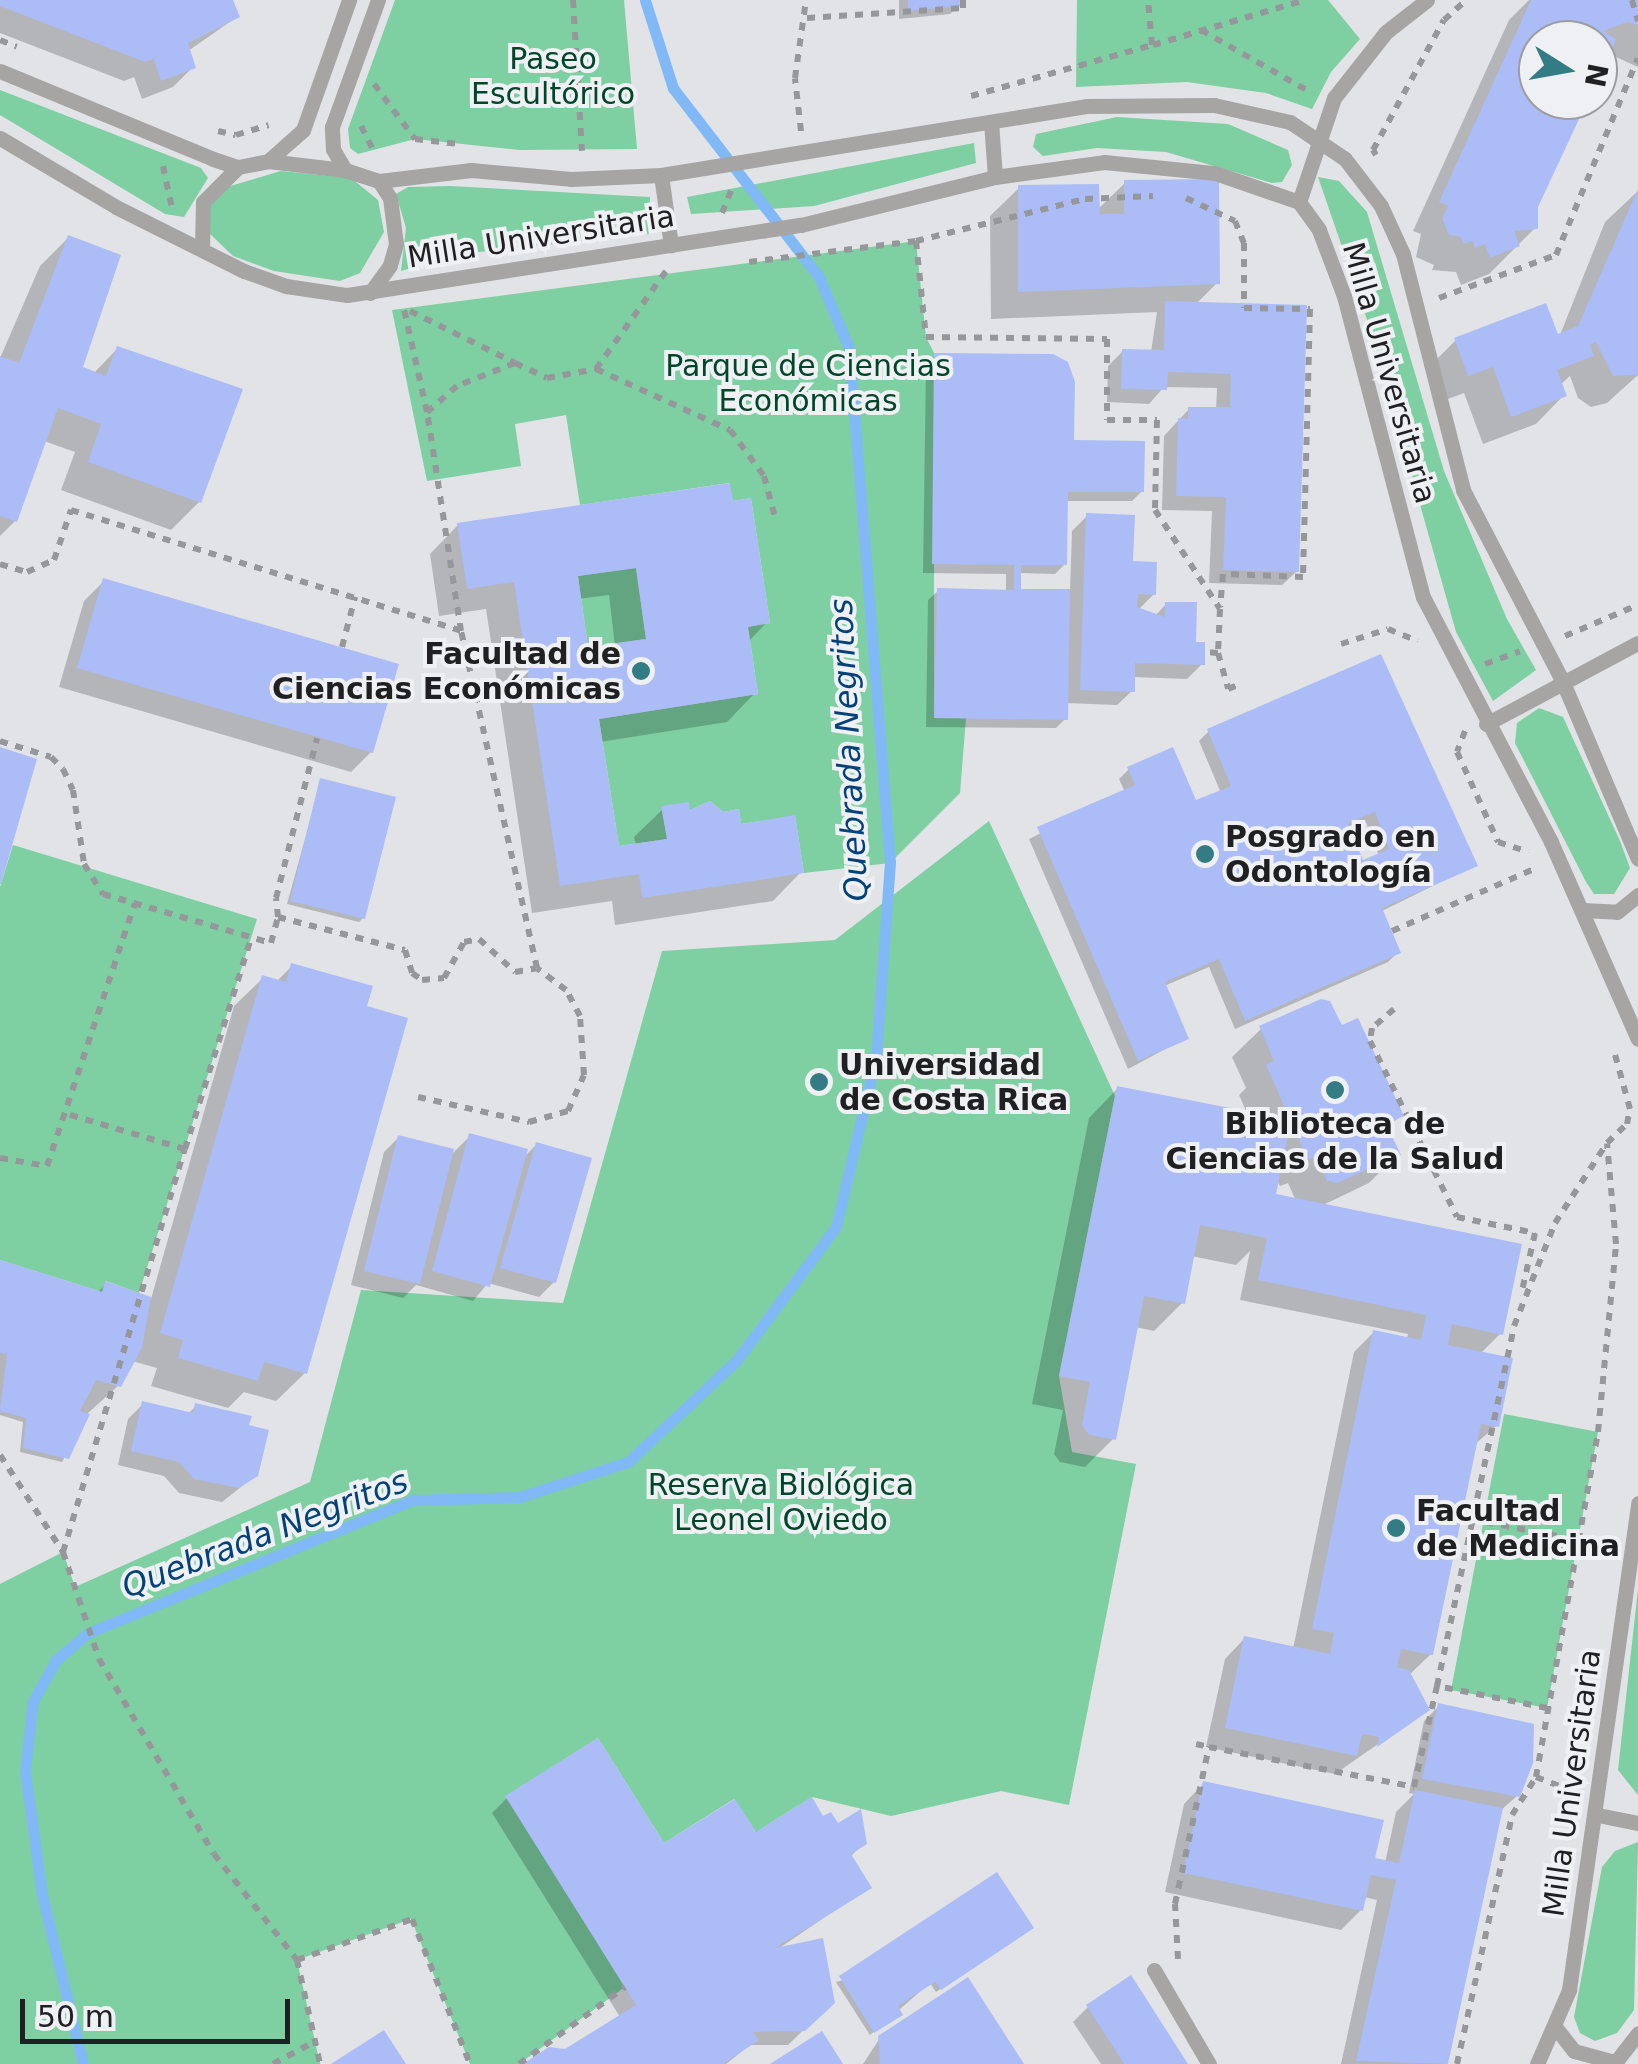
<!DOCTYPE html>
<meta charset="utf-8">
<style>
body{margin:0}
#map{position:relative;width:1638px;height:2064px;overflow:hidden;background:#e1e3e7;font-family:"DejaVu Sans",sans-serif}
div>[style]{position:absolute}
.green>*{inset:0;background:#7ecfa2}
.shadow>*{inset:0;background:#0003}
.stream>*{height:11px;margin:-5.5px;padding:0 5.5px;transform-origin:5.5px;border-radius:5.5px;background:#81b9f7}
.building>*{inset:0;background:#abbcf6}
.path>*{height:6px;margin-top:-3px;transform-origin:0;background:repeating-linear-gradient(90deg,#95979a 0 8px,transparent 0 16px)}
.service>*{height:15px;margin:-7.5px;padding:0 7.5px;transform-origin:7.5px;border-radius:7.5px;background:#a6a5a4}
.dots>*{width:28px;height:28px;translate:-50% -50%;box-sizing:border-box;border:5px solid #eff0f4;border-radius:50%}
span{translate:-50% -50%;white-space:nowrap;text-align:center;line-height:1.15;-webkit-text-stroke:8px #eff0f4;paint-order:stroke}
.park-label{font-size:30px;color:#00472a}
.street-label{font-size:30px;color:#202022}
.poi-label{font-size:30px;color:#202022;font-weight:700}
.right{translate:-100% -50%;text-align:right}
.left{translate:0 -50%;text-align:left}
.water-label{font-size:32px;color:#024279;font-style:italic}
.north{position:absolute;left:1518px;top:20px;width:100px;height:100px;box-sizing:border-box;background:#eff0f4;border:2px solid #9c9da0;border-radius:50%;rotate:101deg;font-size:28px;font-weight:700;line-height:40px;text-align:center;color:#202022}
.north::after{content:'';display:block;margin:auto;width:35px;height:45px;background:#347c83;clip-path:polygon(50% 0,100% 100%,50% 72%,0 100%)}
.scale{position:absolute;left:20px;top:1999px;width:270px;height:45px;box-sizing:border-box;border:5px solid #202022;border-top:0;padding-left:12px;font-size:30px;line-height:35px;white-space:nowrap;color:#202022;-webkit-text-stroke:8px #eff0f4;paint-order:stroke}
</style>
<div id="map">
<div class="green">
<div style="clip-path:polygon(395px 0,624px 0,637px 149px,519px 150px,415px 139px,358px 154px,350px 148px,348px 129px)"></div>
<div style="clip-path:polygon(1077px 0,1328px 0,1360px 39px,1331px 72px,1312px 109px,1266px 93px,1187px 82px,1076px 87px)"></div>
<div style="clip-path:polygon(0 90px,201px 168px,208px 178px,184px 217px,165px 214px,0 115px)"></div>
<div style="clip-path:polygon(1117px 117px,1228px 124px,1288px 150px,1292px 165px,1282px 182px,1272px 183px,1166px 152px,1097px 148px,1043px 156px,1033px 147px,1036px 134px)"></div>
<div style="clip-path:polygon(974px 143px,976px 163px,814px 206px,691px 214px,687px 197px)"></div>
<div style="clip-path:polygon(281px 171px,351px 178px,378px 200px,384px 232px,360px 273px,340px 281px,274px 271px,233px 256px,208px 232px,209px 202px,220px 189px)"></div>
<div style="clip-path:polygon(1318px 177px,1339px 181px,1367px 212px,1444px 471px,1507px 619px,1536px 670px,1493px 701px,1456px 632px,1371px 331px)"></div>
<div style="clip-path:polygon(450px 186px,650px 197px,650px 234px,460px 254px,401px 271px,406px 228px,396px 194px,408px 187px)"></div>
<div style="clip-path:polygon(916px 241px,926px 337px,934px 353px,934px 718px,966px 718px,960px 793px,890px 863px,804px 873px,795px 816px,741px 824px,739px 809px,723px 812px,710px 801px,690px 810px,662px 807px,667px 839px,619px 846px,599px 719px,758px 694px,748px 627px,770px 623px,751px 498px,733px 501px,729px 483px,580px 505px,566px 415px,515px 424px,521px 466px,427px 481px,392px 310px)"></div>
<div style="clip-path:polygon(636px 568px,646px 639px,588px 647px,578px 576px)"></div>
<div style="clip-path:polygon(1539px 708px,1563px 717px,1620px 841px,1630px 868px,1614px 894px,1594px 894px,1586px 882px,1515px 743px,1517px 723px)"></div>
<div style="clip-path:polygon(989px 821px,1115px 1096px,1059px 1376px,1072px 1452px,1136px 1464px,1069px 1805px,1001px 1791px,891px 1816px,812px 1797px,756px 1832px,734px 1799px,664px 1843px,598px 1738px,506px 1796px,625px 1987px,519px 2064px,470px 2064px,411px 1919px,297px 1960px,320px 2064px,0 2064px,0 1584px,63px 1552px,75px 1587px,310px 1482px,361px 1290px,563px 1303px,662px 951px,835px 940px)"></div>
<div style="clip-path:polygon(13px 845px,257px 919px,139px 1293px,106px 1281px,102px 1292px,0 1260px,0 887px)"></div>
<div style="clip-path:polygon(1504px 1414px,1598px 1432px,1547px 1708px,1451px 1690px)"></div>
<div style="clip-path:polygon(1638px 1589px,1638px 1795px,1618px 1770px)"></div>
<div style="clip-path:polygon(1638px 1842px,1634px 2010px,1617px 2033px,1595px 2041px,1580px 2033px,1574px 2017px,1602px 1867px,1615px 1851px)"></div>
</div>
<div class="shadow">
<div style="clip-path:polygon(0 0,230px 0,237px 17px,188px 51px,193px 67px,173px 87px,142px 99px,134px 77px,124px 81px,0 33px)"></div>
<div style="clip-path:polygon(899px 0,959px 0,959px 5px,950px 14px,899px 19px)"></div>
<div style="clip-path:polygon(1529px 0,1638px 0,1638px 67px,1607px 53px,1598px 72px,1598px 40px,1538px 40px,1538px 100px,1585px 100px,1536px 207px,1535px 228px,1489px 274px,1461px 285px,1456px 272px,1432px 270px,1434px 265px,1416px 257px,1421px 234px,1413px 231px,1509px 20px)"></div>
<div style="clip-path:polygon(1125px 183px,1217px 283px,1196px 304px,1305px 307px,1297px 571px,1282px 585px,1209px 583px,1212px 511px,1162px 510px,1164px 436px,1189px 409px,1216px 410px,1217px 388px,1164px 387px,1149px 404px,1107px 402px,1108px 366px,1123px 351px,1151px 352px,1157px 312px,991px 319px,990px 216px,1019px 188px,1097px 210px)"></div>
<div style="clip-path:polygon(1638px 191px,1638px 375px,1607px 403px,1591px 407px,1578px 398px,1570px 376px,1560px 385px,1564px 395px,1536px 424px,1483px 444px,1464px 393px,1440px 402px,1427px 369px,1456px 340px,1558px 340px,1605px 222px)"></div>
<div style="clip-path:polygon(68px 238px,80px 369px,93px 374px,118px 348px,199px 502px,171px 530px,61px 490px,75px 452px,44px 441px,15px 521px,0 536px,0 358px,40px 266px)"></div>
<div style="clip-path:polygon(935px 356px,1142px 491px,1132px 501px,1065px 501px,1065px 564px,1055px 574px,1018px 573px,1018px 592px,1070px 591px,1072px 531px,1087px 516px,1154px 594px,1138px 610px,1155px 616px,1166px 604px,1193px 644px,1202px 664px,1187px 679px,1132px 677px,1132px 691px,1117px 705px,1066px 703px,1065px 719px,1056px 728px,926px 727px,928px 600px,938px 591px,1006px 592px,1006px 574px,923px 573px,926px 365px)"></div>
<div style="clip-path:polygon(evenodd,728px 485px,767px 622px,748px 642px,755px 693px,727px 722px,600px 742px,616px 849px,636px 846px,634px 837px,663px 809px,739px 827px,801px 872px,773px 901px,615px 925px,612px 901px,532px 913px,486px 609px,439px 616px,430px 554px,458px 525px,728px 485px,609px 595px,615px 646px,585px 650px,578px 599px,609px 595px)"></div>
<div style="clip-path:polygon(104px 581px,371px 752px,351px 772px,59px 687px,84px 601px)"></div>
<div style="clip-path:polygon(evenodd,1379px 657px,1475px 865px,1380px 912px,1398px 952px,1388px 962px,1235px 1029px,1209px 967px,1164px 986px,1186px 1038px,1128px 1069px,1029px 839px,1125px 792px,1119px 779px,1129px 769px,1195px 804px,1221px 793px,1199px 741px,1209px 731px,1379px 657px,1365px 820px,1379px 856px,1362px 863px,1347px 827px,1365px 820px)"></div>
<div style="clip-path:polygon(321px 781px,363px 918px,359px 922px,287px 904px)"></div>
<div style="clip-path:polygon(292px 966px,305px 1373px,276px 1401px,244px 1392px,228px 1408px,151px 1386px,157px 1368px,132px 1361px,119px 1385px,88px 1413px,62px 1462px,20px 1452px,23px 1422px,0 1415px,0 1263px,97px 1293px,106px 1284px,151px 1299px,234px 1006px,263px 978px,276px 982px)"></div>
<div style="clip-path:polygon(evenodd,1341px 1028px,1401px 1115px,1386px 1130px,1398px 1154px,1369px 1183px,1321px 1206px,1501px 1333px,1480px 1354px,1496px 1426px,1474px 1445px,1431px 1654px,1409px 1675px,1427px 1710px,1335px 1774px,1206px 1747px,1225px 1659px,1244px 1639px,1293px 1649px,1354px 1352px,1374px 1332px,1407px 1339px,1408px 1334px,1240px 1300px,1250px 1251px,1236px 1265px,1191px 1256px,1182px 1303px,1154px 1331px,1135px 1327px,1113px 1439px,1085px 1467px,1060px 1462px,1054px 1454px,1063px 1410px,1032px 1404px,1089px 1118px,1117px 1089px,1248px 1115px,1239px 1095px,1246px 1088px,1232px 1057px,1261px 1029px,1341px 1028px,1276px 1179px,1280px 1186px,1288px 1183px,1296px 1201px,1272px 1202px,1276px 1179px)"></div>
<div style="clip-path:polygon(470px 1136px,522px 1159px,536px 1145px,554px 1282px,539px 1297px,488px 1283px,473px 1301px,416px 1285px,403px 1298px,351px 1285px,384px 1152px,398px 1138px,449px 1157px)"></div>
<div style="clip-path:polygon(143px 1404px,188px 1414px,196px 1406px,246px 1427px,256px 1475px,222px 1502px,179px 1493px,164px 1476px,118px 1465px,128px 1419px)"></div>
<div style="clip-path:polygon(1439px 1706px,1517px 1796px,1500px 1811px,1445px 2064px,1341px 2064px,1377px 1900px,1364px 1897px,1361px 1910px,1341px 1930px,1165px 1892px,1184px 1804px,1203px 1784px,1385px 1863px,1396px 1812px,1414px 1794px,1409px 1793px,1424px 1721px)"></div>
<div style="clip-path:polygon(507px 1798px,663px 1847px,822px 1820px,864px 1843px,850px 1857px,869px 1887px,778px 1949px,832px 2002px,788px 2045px,750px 2045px,726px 2064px,527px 2064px,566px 2052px,620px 2017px,492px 1813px)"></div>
<div style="clip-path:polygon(1027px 1932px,936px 1992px,930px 1983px,870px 2035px,836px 1982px)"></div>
<div style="clip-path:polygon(1088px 2007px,1185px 2064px,1101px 2064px,1073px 2022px)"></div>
<div style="clip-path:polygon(880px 2038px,1021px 2064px,863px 2064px)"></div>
</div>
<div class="stream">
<div style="left:83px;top:2064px;width:174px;rotate:-103.6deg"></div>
<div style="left:42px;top:1895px;width:125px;rotate:-97.8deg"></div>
<div style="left:25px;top:1771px;width:70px;rotate:-83.5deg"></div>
<div style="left:33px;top:1701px;width:47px;rotate:-60.7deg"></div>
<div style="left:56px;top:1660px;width:42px;rotate:-40.2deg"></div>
<div style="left:88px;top:1633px;width:351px;rotate:-22.3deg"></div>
<div style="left:413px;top:1500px;width:107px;rotate:-1.6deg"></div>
<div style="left:520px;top:1497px;width:114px;rotate:-18deg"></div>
<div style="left:628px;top:1462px;width:148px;rotate:-43.1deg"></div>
<div style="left:736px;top:1361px;width:167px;rotate:-53.3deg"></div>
<div style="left:836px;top:1227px;width:175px;rotate:-76.8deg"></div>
<div style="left:876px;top:1057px;width:195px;rotate:-85.9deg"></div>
<div style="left:890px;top:863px;width:517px;rotate:-94.55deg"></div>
<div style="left:849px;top:348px;width:77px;rotate:-112.9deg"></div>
<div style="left:819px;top:277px;width:239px;rotate:-127.7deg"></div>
<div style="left:673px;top:88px;width:92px;rotate:-107.7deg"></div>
</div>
<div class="building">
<div style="clip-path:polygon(0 0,233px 0,240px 17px,188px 43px,196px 68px,161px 81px,154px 59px,145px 62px,0 6px)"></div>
<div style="clip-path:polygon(908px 0,961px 0,962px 6px,908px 11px)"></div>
<div style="clip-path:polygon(1531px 0,1638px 0,1638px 25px,1627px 22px,1603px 31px,1616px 39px,1598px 78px,1598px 40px,1538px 40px,1538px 100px,1588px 100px,1538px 207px,1538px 229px,1514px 231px,1520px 246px,1490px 258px,1485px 244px,1475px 248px,1473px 241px,1463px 244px,1461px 237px,1449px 235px,1442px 219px,1448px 206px,1439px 202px)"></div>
<div style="clip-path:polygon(1219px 179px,1220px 284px,1018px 292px,1018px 185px,1099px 184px,1100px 214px,1124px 214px,1124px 180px)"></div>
<div style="clip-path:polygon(1638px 189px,1638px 375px,1613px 376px,1596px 342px,1590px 345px,1594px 356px,1557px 370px,1567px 396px,1511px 417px,1493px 367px,1468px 376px,1454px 338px,1546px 303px,1558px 334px,1578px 326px)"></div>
<div style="clip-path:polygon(68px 235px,121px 255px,83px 367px,106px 376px,117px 346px,243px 389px,201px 503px,88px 462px,101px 424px,58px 408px,17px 522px,0 516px,0 356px,19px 363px)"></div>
<div style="clip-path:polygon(1165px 301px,1307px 305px,1299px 572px,1223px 570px,1226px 497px,1176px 496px,1178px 418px,1188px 419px,1188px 407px,1230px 407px,1231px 374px,1168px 372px,1167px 390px,1121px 389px,1122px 349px,1164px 350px)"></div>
<div style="clip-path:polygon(934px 353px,1053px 354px,1068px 362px,1075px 382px,1074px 440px,1145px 441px,1144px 492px,1068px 492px,1067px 565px,1021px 565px,1021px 589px,1070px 589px,1068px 720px,934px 718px,937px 588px,1014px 590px,1014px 565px,932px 564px)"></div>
<div style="clip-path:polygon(evenodd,730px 483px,733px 501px,751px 498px,770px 623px,748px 627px,758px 694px,599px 719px,619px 846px,667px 839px,661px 806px,689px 802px,690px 810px,710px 801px,723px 812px,739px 809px,741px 824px,795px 815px,804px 873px,642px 898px,639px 874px,560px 886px,514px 582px,467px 589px,457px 523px,730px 483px,636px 568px,646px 639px,588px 647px,578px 576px,636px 568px)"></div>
<div style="clip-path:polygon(1086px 513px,1135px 515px,1133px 561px,1157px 562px,1156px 595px,1138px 594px,1137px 607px,1165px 617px,1165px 602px,1197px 602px,1196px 642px,1205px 642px,1205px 665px,1135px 663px,1135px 692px,1080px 690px)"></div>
<div style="clip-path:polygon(103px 578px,399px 664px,373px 753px,77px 668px)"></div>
<div style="clip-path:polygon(evenodd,1381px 654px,1478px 866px,1382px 908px,1401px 953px,1245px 1021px,1219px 959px,1165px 982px,1189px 1039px,1138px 1061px,1037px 827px,1135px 785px,1127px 767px,1173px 747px,1196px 800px,1231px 786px,1207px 729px,1381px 654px,1375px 812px,1389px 849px,1363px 860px,1348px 823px,1375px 812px)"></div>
<div style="clip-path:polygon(0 747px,37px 759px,1px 884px,0 884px)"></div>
<div style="clip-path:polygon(320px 778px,396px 797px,365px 919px,290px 901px)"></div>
<div style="clip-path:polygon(291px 963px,373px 986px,367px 1006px,408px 1018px,307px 1374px,264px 1362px,258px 1381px,178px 1358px,183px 1340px,160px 1333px,262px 975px,286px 982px)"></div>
<div style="clip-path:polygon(1321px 999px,1330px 1001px,1342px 1025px,1358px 1018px,1404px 1116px,1386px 1124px,1401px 1155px,1337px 1183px,1327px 1181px,1316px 1157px,1308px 1160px,1266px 1065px,1274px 1061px,1259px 1026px)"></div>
<div style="clip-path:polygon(1117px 1086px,1291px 1120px,1276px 1194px,1522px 1244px,1503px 1335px,1452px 1324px,1448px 1345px,1513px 1358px,1499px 1427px,1481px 1424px,1433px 1655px,1401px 1649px,1397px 1667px,1409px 1670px,1430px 1710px,1377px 1747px,1379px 1737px,1362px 1734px,1357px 1756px,1225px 1728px,1244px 1636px,1330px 1654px,1334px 1633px,1312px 1629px,1373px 1330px,1421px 1340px,1426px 1315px,1258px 1280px,1267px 1238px,1200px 1225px,1185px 1304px,1144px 1296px,1116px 1440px,1089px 1435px,1082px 1425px,1090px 1382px,1059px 1376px)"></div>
<div style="clip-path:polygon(469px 1133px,528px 1149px,490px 1287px,432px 1271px)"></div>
<div style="clip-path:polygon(398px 1135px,454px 1149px,420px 1284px,364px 1271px)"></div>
<div style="clip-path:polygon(536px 1142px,592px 1158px,556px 1283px,500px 1268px)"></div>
<div style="clip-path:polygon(0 1260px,102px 1292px,105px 1281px,151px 1297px,142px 1348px,121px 1387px,96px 1380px,80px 1411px,90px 1414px,69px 1459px,23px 1448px,26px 1418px,0 1411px,7px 1354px,0 1353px)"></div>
<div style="clip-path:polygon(142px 1401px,193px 1413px,195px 1403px,252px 1416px,249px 1425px,269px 1430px,258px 1476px,239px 1488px,194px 1479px,179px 1462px,131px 1451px)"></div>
<div style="clip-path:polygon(1438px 1703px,1534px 1724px,1533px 1763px,1520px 1797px,1422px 1779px)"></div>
<div style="clip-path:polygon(598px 1738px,664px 1843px,735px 1799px,756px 1832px,812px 1797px,823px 1816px,831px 1812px,838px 1823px,861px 1809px,867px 1844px,851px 1854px,872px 1888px,775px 1948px,823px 1938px,835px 2003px,805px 2031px,753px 2032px,759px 2040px,723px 2064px,523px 2064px,549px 2047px,565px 2049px,636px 2005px,505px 1796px)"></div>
<div style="clip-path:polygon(1203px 1781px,1384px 1820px,1375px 1858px,1399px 1863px,1415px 1790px,1503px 1808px,1448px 2064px,1356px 2061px,1396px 1880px,1371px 1875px,1363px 1911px,1183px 1873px)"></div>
<div style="clip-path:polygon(997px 1872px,1034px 1928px,941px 1990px,935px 1982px,898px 2006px,903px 2015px,874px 2033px,839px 1976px)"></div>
<div style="clip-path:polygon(1131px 1975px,1188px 2064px,1124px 2064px,1086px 2005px)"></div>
<div style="clip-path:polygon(968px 1977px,1024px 2064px,880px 2064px,878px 2036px)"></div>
<div style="clip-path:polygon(384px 2030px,406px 2064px,331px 2064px)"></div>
<div style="clip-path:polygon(822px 2031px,843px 2064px,770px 2064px)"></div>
</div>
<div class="path">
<div style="left:573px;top:0;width:151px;rotate:86.6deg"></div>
<div style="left:1632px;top:0;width:22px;rotate:74deg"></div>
<div style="left:807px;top:18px;width:156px;rotate:-3.7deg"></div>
<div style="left:963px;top:8px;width:8px;rotate:-90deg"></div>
<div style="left:1201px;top:30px;width:125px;rotate:29.6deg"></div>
<div style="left:0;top:40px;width:18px;rotate:22deg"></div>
<div style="left:1153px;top:45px;width:159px;rotate:-16.5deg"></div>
<div style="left:374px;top:84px;width:69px;rotate:53.3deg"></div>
<div style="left:415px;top:139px;width:44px;rotate:6.5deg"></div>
<div style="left:971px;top:96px;width:188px;rotate:-15.7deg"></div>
<div style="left:1152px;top:45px;width:45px;rotate:-95.1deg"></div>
<div style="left:361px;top:126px;width:31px;rotate:63deg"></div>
<div style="left:218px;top:131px;width:18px;rotate:13deg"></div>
<div style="left:236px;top:135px;width:34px;rotate:-17deg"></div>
<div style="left:801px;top:131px;width:53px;rotate:-96.5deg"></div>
<div style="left:795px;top:78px;width:79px;rotate:-82deg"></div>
<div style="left:1376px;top:155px;width:6px;rotate:-121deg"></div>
<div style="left:1373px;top:150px;width:148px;rotate:-61.4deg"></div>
<div style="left:1444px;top:20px;width:30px;rotate:-42deg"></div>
<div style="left:163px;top:166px;width:43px;rotate:77.9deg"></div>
<div style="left:1186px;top:198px;width:54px;rotate:25.1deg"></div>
<div style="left:1235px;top:221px;width:24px;rotate:68deg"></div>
<div style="left:1244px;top:243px;width:65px;rotate:90deg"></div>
<div style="left:1244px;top:308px;width:66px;rotate:0.9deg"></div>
<div style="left:1310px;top:309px;width:268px;rotate:91.5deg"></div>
<div style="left:1303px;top:577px;width:80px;rotate:-177.9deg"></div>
<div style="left:1223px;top:574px;width:33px;rotate:95deg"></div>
<div style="left:722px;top:213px;width:27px;rotate:-68deg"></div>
<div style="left:916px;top:241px;width:174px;rotate:-14deg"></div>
<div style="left:1085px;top:199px;width:68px;rotate:-2.5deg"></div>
<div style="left:749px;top:262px;width:168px;rotate:-7.2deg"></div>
<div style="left:916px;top:241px;width:97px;rotate:84.1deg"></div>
<div style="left:926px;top:337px;width:181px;rotate:0.6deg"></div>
<div style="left:1107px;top:339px;width:81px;rotate:90deg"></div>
<div style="left:1107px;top:420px;width:50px"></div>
<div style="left:1157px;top:420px;width:90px;rotate:91.3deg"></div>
<div style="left:1155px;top:510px;width:118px;rotate:56.7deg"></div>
<div style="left:1220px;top:609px;width:44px;rotate:92.6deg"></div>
<div style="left:1218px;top:653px;width:13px;rotate:-176deg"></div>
<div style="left:1439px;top:298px;width:125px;rotate:-20.2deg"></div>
<div style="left:1556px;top:255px;width:213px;rotate:-67.4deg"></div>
<div style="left:410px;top:311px;width:117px;rotate:26.3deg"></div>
<div style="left:515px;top:363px;width:62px;rotate:158.4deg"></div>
<div style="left:457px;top:386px;width:40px;rotate:139deg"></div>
<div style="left:515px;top:363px;width:35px;rotate:25deg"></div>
<div style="left:547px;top:378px;width:50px;rotate:-10.4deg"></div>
<div style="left:596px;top:369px;width:122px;rotate:-54.4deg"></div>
<div style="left:596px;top:369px;width:147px;rotate:24.5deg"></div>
<div style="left:730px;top:430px;width:57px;rotate:53.5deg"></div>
<div style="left:764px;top:476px;width:47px;rotate:75.1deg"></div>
<div style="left:0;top:564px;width:28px;rotate:17deg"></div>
<div style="left:27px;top:572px;width:30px;rotate:-24deg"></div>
<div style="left:54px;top:560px;width:53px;rotate:-71.2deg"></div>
<div style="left:71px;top:510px;width:408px;rotate:17.2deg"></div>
<div style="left:1565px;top:636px;width:79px;rotate:-23deg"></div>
<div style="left:1341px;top:644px;width:49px;rotate:-17.7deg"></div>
<div style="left:1388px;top:629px;width:32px;rotate:22deg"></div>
<div style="left:342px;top:647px;width:52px;rotate:-75.4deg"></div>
<div style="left:1218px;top:653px;width:37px;rotate:74deg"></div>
<div style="left:1228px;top:689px;width:11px;rotate:-22deg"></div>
<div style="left:1485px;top:664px;width:37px;rotate:-20deg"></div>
<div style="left:1465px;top:731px;width:22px;rotate:111deg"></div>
<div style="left:1457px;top:752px;width:99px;rotate:65.5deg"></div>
<div style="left:1498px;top:842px;width:32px;rotate:18deg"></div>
<div style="left:0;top:741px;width:53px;rotate:17.4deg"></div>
<div style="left:51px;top:757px;width:17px;rotate:45deg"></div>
<div style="left:63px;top:769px;width:23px;rotate:65deg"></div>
<div style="left:73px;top:790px;width:75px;rotate:81.5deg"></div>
<div style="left:84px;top:864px;width:36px;rotate:58deg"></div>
<div style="left:103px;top:894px;width:175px;rotate:16.3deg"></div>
<div style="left:271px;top:943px;width:27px;rotate:-75deg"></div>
<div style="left:278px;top:917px;width:131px;rotate:14.6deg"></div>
<div style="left:405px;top:950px;width:24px;rotate:73deg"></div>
<div style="left:412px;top:973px;width:12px;rotate:35deg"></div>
<div style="left:422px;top:980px;width:22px;rotate:-5deg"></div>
<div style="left:444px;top:978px;width:41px;rotate:-60.9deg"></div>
<div style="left:464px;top:942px;width:15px;rotate:-11deg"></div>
<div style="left:479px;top:939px;width:49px;rotate:42.5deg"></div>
<div style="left:515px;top:972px;width:22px;rotate:-10deg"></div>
<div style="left:537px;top:968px;width:345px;rotate:-102.7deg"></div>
<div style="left:461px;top:631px;width:222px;rotate:-98.8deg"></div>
<div style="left:427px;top:412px;width:106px;rotate:-102.6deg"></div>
<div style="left:278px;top:917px;width:19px;rotate:-96deg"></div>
<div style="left:276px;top:898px;width:165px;rotate:-75.6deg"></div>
<div style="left:1392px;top:931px;width:157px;rotate:-23.6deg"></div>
<div style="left:1394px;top:1009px;width:29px;rotate:139deg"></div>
<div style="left:1372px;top:1028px;width:13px;rotate:99deg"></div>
<div style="left:1370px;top:1041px;width:196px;rotate:63.7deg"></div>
<div style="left:1457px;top:1217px;width:80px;rotate:11.6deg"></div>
<div style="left:1535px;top:1233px;width:64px;rotate:102.7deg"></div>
<div style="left:418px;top:1097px;width:114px;rotate:12.7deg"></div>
<div style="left:529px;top:1122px;width:41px;rotate:-15.8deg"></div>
<div style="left:568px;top:1111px;width:39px;rotate:-66deg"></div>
<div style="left:584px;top:1075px;width:59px;rotate:-93.9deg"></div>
<div style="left:580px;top:1016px;width:30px;rotate:-118deg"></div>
<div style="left:566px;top:990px;width:36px;rotate:-143deg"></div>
<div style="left:185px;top:1149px;width:221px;rotate:-72.6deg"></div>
<div style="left:0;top:1158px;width:48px;rotate:9.7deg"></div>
<div style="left:47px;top:1166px;width:277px;rotate:-71.5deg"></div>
<div style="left:0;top:1455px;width:116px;rotate:57deg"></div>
<div style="left:63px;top:1552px;width:113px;rotate:71.4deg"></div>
<div style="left:99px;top:1659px;width:226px;rotate:59.5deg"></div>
<div style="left:214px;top:1854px;width:135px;rotate:51.9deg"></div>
<div style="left:297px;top:1960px;width:107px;rotate:77.5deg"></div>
<div style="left:1470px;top:1519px;width:110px;rotate:11deg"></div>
<div style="left:63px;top:1552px;width:421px;rotate:-73.2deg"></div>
<div style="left:185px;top:1149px;width:126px;rotate:-163.4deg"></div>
<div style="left:1547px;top:1708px;width:112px;rotate:-168.7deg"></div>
<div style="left:1437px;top:1686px;width:368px;rotate:-77.9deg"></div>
<div style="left:1514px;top:1326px;width:111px;rotate:-68.3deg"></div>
<div style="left:1555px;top:1223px;width:95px;rotate:-57deg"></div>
<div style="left:1196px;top:1744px;width:13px;rotate:13deg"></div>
<div style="left:1536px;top:1777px;width:39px;rotate:21deg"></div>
<div style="left:1178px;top:1959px;width:55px;rotate:-93.1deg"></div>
<div style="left:1175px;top:1904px;width:161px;rotate:-77.8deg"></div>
<div style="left:1209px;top:1747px;width:209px;rotate:11deg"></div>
<div style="left:1414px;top:1787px;width:104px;rotate:-77.2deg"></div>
<div style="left:297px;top:1960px;width:122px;rotate:-19.6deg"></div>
<div style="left:412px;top:1919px;width:156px;rotate:68.2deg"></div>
<div style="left:273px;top:2064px;width:44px;rotate:-28.3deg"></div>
<div style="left:519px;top:2064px;width:131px;rotate:-36deg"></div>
<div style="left:1457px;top:2064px;width:255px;rotate:-77.5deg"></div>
<div style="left:1512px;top:1815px;width:45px;rotate:-57.7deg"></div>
<div style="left:1536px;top:1777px;width:351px;rotate:-79.8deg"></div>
<div style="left:1598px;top:1432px;width:189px;rotate:-84.5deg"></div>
<div style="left:1616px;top:1244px;width:101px;rotate:-95.1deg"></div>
<div style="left:1607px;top:1143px;width:28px;rotate:-44deg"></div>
<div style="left:1627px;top:1124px;width:15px;rotate:-79deg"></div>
<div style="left:1630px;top:1109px;width:60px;rotate:-105.4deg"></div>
</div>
<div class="service">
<div style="left:0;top:71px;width:230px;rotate:22.4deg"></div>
<div style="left:213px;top:159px;width:26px;rotate:18deg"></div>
<div style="left:238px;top:167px;width:31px;rotate:-11deg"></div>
<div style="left:268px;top:161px;width:78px;rotate:6.7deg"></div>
<div style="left:345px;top:170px;width:36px;rotate:18deg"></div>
<div style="left:379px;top:181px;width:93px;rotate:-6.8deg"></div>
<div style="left:471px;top:170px;width:100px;rotate:5.1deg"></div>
<div style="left:571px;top:179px;width:90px;rotate:-2.5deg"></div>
<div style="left:661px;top:175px;width:432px;rotate:-9.2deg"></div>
<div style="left:1087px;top:106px;width:127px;rotate:-0.5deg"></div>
<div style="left:1214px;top:105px;width:78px;rotate:12.6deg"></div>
<div style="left:1290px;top:122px;width:66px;rotate:33.9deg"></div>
<div style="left:1345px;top:159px;width:59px;rotate:52.5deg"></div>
<div style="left:1381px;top:206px;width:53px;rotate:65.4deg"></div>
<div style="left:1403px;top:254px;width:244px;rotate:75.7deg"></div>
<div style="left:1463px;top:490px;width:214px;rotate:62.5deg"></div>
<div style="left:1562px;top:680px;width:194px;rotate:67deg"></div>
<div style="left:991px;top:122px;width:55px;rotate:85.8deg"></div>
<div style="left:0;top:138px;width:135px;rotate:30.7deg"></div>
<div style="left:116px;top:207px;width:143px;rotate:26.6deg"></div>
<div style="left:244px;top:271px;width:45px;rotate:19.7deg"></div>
<div style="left:286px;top:286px;width:62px;rotate:8.4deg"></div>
<div style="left:347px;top:295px;width:459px;rotate:-8.8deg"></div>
<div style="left:801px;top:225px;width:200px;rotate:-13.9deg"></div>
<div style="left:995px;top:177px;width:110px;rotate:-7.8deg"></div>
<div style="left:1104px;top:162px;width:112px;rotate:5.7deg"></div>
<div style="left:1215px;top:173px;width:89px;rotate:19deg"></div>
<div style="left:1299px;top:202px;width:34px;rotate:54deg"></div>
<div style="left:1319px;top:230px;width:71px;rotate:69.3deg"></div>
<div style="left:1344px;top:296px;width:311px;rotate:75.3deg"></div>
<div style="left:1423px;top:597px;width:276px;rotate:62.4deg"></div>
<div style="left:1551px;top:842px;width:215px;rotate:66.2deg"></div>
<div style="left:268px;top:161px;width:47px;rotate:-41.5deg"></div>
<div style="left:303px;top:130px;width:138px;rotate:-70.5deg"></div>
<div style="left:345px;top:170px;width:24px;rotate:-120deg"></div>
<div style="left:333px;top:149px;width:22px;rotate:-93deg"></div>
<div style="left:332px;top:127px;width:135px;rotate:-70.1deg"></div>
<div style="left:661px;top:175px;width:71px;rotate:81.9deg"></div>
<div style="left:1299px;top:202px;width:110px;rotate:-71.4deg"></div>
<div style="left:1334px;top:98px;width:84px;rotate:-51.8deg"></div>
<div style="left:1386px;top:32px;width:52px;rotate:-38deg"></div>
<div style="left:202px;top:248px;width:46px;rotate:-88.8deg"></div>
<div style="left:203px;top:202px;width:49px;rotate:-45deg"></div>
<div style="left:370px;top:293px;width:34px;rotate:-54deg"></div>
<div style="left:390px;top:265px;width:22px;rotate:-74deg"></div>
<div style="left:396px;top:244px;width:46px;rotate:-97.4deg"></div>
<div style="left:390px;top:198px;width:20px;rotate:-123deg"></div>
<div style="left:1486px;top:724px;width:172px;rotate:-28.1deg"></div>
<div style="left:1583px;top:910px;width:34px;rotate:3deg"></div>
<div style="left:1617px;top:912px;width:27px;rotate:-39deg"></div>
<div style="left:1598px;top:1815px;width:41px;rotate:11.3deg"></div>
<div style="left:1154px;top:1970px;width:109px;rotate:59.7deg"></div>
<div style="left:1556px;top:2028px;width:29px;rotate:52deg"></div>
<div style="left:1574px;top:2051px;width:42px;rotate:15deg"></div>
<div style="left:1537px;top:2064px;width:81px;rotate:-66.6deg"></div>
<div style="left:1569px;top:1990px;width:492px;rotate:-81.9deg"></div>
<div style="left:1614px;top:2064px;width:39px;rotate:-52deg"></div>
</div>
<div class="dots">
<div style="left:641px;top:671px;background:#347c83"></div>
<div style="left:1205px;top:854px;background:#347c83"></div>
<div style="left:819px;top:1082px;background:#347c83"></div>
<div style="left:1335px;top:1090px;background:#347c83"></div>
<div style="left:1396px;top:1528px;background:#347c83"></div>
</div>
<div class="park-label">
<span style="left:553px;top:76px">Paseo<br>Escultórico</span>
<span style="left:808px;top:383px">Parque de Ciencias<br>Económicas</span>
<span style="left:781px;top:1502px">Reserva Biológica<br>Leonel Oviedo</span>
</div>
<div class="street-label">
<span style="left:541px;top:237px;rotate:-9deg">Milla Universitaria</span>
<span style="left:1389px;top:373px;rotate:74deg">Milla Universitaria</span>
<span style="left:1572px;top:1783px;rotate:-82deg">Milla Universitaria</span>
</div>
<div class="poi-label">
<span class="right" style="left:621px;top:671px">Facultad de<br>Ciencias Económicas</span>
<span class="left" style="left:1225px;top:854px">Posgrado en<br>Odontología</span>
<span class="left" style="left:839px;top:1082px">Universidad<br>de Costa Rica</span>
<span style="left:1335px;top:1141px">Biblioteca de<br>Ciencias de la Salud</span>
<span class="left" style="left:1416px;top:1528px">Facultad<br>de Medicina</span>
</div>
<div class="water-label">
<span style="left:849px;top:750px;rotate:-93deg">Quebrada Negritos</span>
<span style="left:265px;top:1534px;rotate:-21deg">Quebrada Negritos</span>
</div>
<div class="north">N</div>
<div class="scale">50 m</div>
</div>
